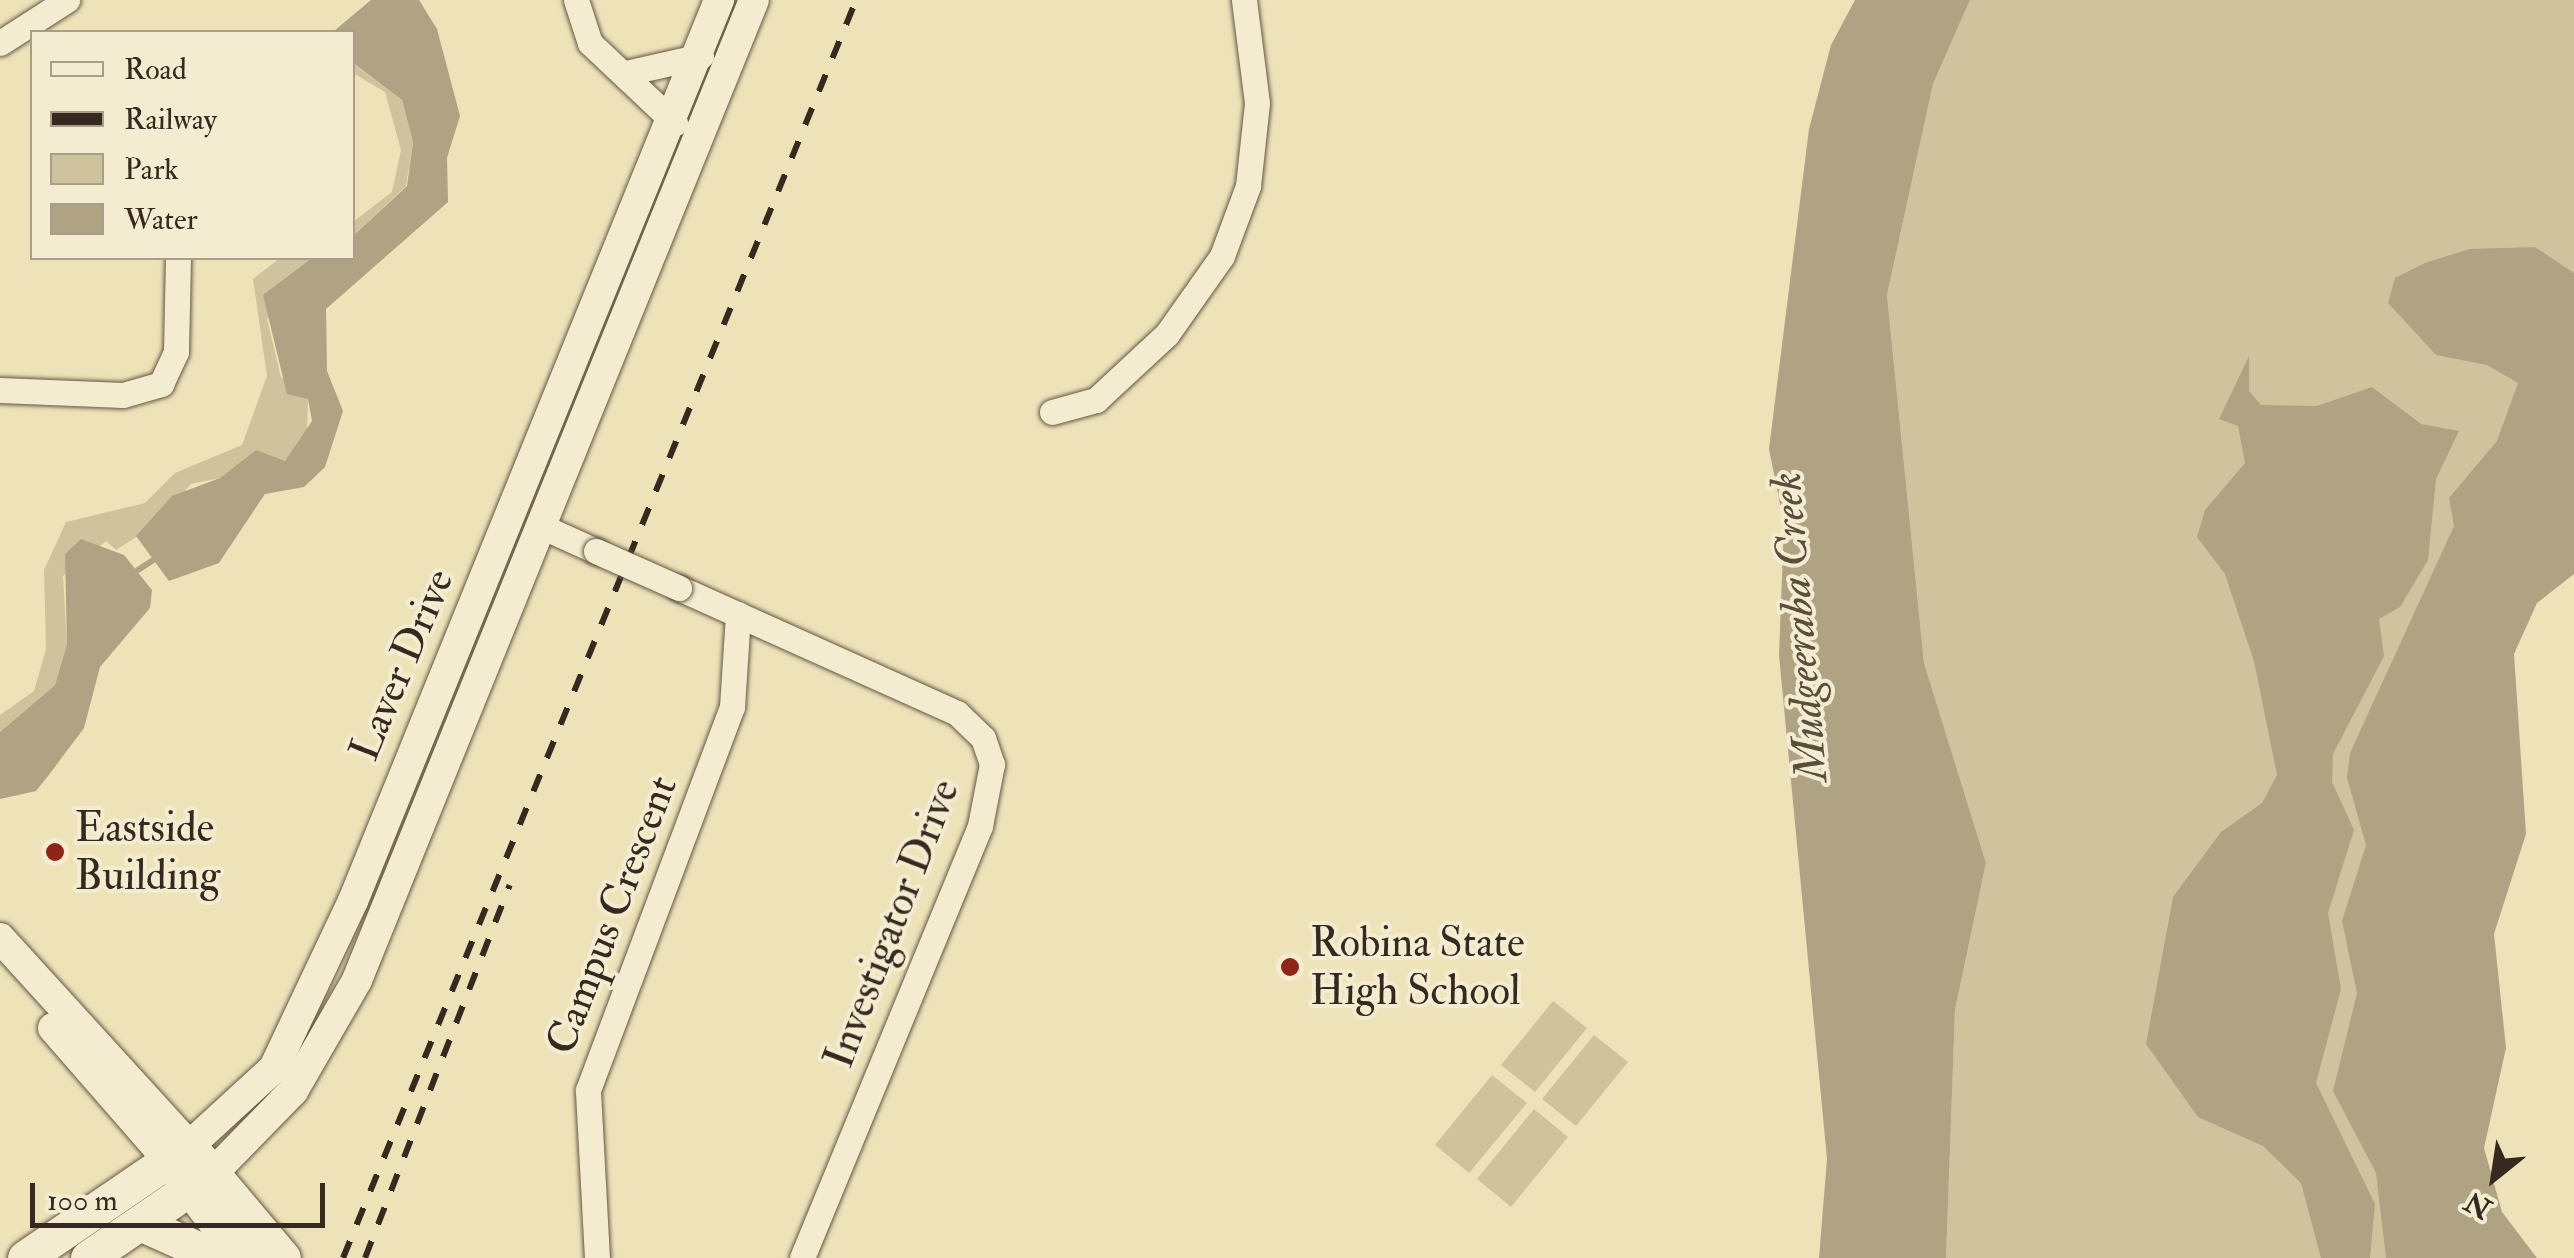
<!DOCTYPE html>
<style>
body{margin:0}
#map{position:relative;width:2574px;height:1258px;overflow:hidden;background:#eee2b8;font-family:"IM FELL Double Pica",serif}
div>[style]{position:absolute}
.green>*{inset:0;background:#cfc39e}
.water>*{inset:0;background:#afa384}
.stream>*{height:6px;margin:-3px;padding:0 3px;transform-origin:3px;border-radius:3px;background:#afa384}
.roads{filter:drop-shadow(0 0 2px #645745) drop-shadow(0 0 2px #645745)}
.minor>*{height:25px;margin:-12.5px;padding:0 12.5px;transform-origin:12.5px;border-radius:12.5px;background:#f4ecd1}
.tertiary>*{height:30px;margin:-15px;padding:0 15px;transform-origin:15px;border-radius:15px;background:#f4ecd1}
.secondary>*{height:35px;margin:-17.5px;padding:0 17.5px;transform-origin:17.5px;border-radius:17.5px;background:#f4ecd1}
.rail>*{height:6px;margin-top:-3px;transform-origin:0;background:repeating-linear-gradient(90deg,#36291f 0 18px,transparent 0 36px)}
.bridges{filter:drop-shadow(0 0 2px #645745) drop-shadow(0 0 2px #645745)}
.minor-bridge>*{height:25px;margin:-12.5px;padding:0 12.5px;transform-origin:12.5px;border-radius:12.5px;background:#f4ecd1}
.dots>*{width:28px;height:28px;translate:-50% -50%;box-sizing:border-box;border:5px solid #f4ecd1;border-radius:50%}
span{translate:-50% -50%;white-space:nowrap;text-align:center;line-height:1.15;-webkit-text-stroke:8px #f4ecd1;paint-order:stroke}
.street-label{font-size:42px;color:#36291f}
.poi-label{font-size:42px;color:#36291f}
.left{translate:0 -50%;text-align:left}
.water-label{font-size:45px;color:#5a4e3d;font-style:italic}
.legend{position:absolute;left:30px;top:30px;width:325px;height:230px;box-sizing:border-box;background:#f4ecd1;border:2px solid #a89e8a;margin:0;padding:12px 18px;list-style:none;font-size:30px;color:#36291f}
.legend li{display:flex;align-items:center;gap:20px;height:50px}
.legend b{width:50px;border:2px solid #a89e8a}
.north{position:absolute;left:2444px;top:1128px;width:100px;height:100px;-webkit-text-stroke:8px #f4ecd1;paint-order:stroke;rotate:210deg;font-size:28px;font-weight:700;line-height:40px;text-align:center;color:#36291f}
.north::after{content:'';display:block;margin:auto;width:35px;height:45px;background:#36291f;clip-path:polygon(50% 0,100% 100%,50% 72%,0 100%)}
.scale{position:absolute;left:30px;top:1183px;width:295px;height:45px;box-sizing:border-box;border:5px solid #36291f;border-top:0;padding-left:12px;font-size:30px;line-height:35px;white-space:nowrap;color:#36291f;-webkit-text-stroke:8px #f4ecd1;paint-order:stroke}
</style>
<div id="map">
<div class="green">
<div style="clip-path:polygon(1970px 0,2574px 0,2574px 512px,2525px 549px,2451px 1258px,1946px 1258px,1955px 1010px,1986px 863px,1924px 663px,1887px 295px,1933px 84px)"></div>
<div style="clip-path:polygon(352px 63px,402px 100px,413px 142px,406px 186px,353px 236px,353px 222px,392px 192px,401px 150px,385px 92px,353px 73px)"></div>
<div style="clip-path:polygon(280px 258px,312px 258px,267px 319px,281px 377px,308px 399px,307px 436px,284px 462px,256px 450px,220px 478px,191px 484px,152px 527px,116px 550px,106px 541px,63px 576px,67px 644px,55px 685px,0 732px,0 715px,34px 691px,46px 649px,44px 570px,66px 522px,145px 503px,175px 473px,242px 445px,267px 376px,253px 279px)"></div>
<div style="clip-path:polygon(1553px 1001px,1587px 1028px,1535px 1092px,1501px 1065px)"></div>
<div style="clip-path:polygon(1594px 1035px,1628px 1062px,1576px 1126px,1542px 1099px)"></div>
<div style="clip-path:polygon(1492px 1075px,1527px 1103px,1469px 1173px,1435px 1145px)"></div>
<div style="clip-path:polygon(1534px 1109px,1568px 1137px,1511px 1207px,1477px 1179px)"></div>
</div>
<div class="water">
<div style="clip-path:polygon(371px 0,419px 0,437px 29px,460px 116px,447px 158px,448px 202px,326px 309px,327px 371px,343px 411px,325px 467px,304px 487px,265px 494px,219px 563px,169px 581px,136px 536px,172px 496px,220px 478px,256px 450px,285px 461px,312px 421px,308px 399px,287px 394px,263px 295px,312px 258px,352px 258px,353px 236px,407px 186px,413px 142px,402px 100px,353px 63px,352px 32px,334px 31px)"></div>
<div style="clip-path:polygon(1855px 0,1970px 0,1933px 84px,1887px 295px,1924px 663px,1986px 863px,1955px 1010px,1946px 1258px,1819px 1258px,1827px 1159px,1779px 655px,1784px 524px,1769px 449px,1809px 129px,1831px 45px)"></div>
<div style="clip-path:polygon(2535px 247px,2574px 273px,2574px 574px,2537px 603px,2514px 654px,2526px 834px,2494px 934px,2506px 1048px,2484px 1148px,2502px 1212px,2537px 1258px,2386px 1258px,2376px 1173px,2333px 1091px,2357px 993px,2342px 921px,2366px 845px,2347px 778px,2350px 753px,2454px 526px,2449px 498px,2497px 441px,2518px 383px,2487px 365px,2436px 355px,2388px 303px,2395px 278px,2425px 263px,2469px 249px)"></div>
<div style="clip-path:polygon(2249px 356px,2249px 391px,2261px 405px,2317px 406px,2372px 387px,2421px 424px,2459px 431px,2436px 479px,2428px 560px,2400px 607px,2379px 619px,2384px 656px,2333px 754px,2332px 782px,2354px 830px,2328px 913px,2341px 989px,2316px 1083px,2375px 1204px,2370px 1258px,2321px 1258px,2301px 1183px,2263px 1146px,2198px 1117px,2146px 1044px,2173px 897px,2221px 832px,2262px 803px,2277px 775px,2254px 661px,2225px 574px,2197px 537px,2205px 510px,2245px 463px,2238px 426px,2219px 419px)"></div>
<div style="clip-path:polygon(81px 539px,124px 555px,152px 590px,150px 608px,100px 667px,84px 728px,48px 776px,36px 791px,0 799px,0 732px,55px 685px,67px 644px,65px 554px)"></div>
</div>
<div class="stream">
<div style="left:138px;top:570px;width:20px;rotate:-33deg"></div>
</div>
<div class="roads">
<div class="minor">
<div style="left:576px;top:0;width:45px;rotate:72deg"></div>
<div style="left:590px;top:43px;width:117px;rotate:43.3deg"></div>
<div style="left:0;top:43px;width:80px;rotate:-32.7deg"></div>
<div style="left:626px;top:73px;width:77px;rotate:-12.8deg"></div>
<div style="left:0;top:390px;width:123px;rotate:2.3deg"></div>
<div style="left:123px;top:395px;width:40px;rotate:-16deg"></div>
<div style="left:161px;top:384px;width:35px;rotate:-65deg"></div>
<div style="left:176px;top:352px;width:94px;rotate:-88.8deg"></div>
<div style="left:1052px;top:412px;width:46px;rotate:-15.3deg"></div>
<div style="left:1096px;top:400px;width:97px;rotate:-42.9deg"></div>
<div style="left:1167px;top:334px;width:95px;rotate:-54.8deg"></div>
<div style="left:1222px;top:256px;width:75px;rotate:-69.6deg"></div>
<div style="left:1248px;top:186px;width:83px;rotate:-83.8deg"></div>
<div style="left:1257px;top:103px;width:104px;rotate:-97.2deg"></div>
<div style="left:543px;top:527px;width:58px;rotate:24.4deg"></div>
<div style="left:679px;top:588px;width:305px;rotate:24.2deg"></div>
<div style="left:957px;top:713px;width:36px;rotate:44deg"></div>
<div style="left:983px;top:738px;width:28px;rotate:71deg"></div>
<div style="left:992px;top:764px;width:63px;rotate:101deg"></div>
<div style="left:980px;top:826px;width:467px;rotate:112.4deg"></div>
<div style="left:597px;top:1258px;width:168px;rotate:-93.1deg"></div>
<div style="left:588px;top:1090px;width:409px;rotate:-69.4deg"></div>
<div style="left:732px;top:707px;width:93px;rotate:-86.3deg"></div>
</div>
<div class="tertiary">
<div style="left:0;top:938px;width:281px;rotate:47.7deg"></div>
<div style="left:189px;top:1146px;width:115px;rotate:-42.5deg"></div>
<div style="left:274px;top:1068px;width:185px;rotate:-64.7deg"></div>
<div style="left:353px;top:901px;width:973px;rotate:-67.89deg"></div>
<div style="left:53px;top:1028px;width:176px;rotate:48.9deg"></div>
<div style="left:215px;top:1171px;width:112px;rotate:-45.7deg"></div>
<div style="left:293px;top:1091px;width:128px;rotate:-60deg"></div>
<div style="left:357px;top:980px;width:1057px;rotate:-67.95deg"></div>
</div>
<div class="secondary">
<div style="left:177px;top:1171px;width:109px;rotate:52.8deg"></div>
<div style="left:140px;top:1223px;width:85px;rotate:24.2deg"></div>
<div style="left:25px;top:1258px;width:199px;rotate:-34.3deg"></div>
<div style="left:189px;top:1146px;width:146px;rotate:50deg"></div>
<div style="left:88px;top:1258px;width:154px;rotate:-34.4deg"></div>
</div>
</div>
<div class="rail">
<div style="left:343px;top:1258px;width:1359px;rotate:-67.81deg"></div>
<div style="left:365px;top:1258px;width:400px;rotate:-68.8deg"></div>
</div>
<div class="bridges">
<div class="minor-bridge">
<div style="left:596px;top:551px;width:91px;rotate:24deg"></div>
</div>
</div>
<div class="dots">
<div style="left:55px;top:852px;background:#8f2418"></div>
<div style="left:1290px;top:967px;background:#8f2418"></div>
</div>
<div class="street-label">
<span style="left:402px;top:665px;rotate:-67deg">Laver Drive</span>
<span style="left:612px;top:915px;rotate:-69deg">Campus Crescent</span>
<span style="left:892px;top:924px;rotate:-69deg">Investigator Drive</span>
</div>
<div class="poi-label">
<span class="left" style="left:75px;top:852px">Eastside<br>Building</span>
<span class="left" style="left:1310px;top:967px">Robina State<br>High School</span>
</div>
<div class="water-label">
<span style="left:1800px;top:627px;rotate:-95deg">Mudgeeraba Creek</span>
</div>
<ul class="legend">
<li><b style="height:12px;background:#f4ecd1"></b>Road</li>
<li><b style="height:12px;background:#36291f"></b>Railway</li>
<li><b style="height:28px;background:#cfc39e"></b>Park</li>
<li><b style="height:28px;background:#afa384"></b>Water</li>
</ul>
<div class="north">N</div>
<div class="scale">100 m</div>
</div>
